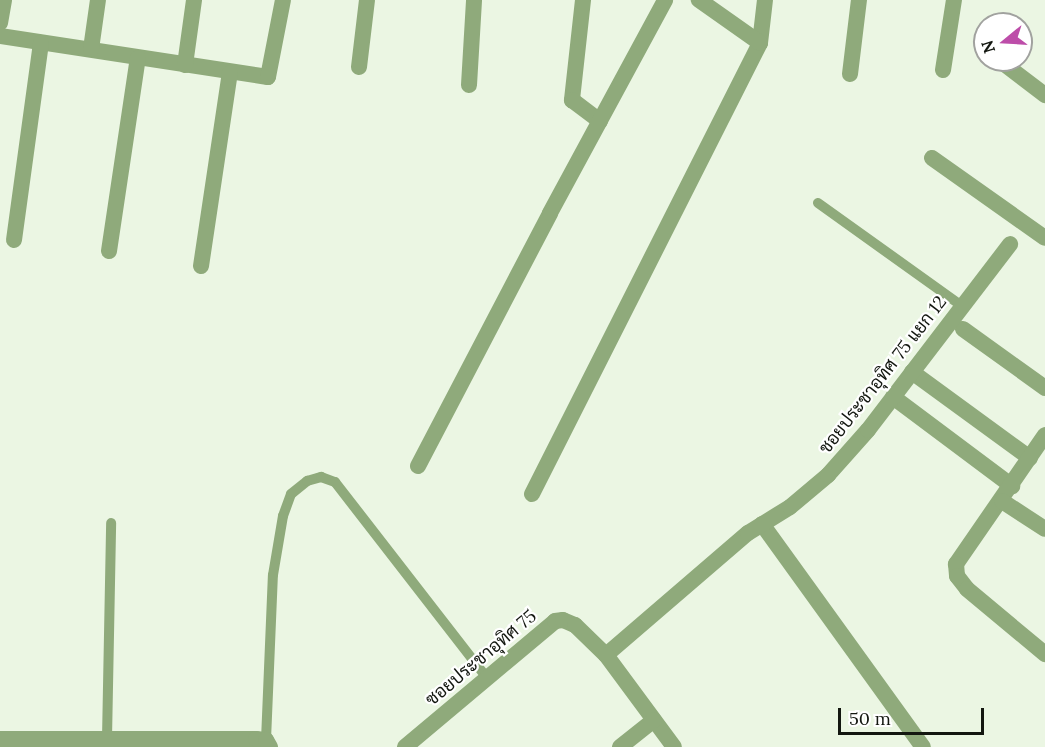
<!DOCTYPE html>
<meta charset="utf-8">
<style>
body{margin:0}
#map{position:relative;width:1045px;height:747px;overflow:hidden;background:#ebf6e3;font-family:Lora,Sarabun,serif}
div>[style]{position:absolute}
.service>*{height:10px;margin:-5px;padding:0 5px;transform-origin:5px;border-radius:5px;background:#8faa7b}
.minor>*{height:16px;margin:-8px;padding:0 8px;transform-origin:8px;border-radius:8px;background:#8faa7b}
span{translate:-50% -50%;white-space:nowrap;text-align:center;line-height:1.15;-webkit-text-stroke:4.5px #fff;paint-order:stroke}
.street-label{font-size:18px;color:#131710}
.north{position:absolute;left:973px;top:12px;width:60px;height:60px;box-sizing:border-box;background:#fff;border:2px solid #a1a29f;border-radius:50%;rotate:252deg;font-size:16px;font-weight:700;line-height:24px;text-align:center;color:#131710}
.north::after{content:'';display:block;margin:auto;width:21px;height:27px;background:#bd4da9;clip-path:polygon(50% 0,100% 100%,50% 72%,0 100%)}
.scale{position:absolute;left:838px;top:708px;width:146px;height:27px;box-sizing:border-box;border:3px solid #131710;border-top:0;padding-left:8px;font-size:18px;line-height:21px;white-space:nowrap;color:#131710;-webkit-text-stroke:4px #fff;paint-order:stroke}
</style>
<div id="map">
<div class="service">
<div style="left:818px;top:203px;width:177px;rotate:35.6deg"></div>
<div style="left:107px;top:739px;width:216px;rotate:-88.9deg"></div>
<div style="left:266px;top:740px;width:165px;rotate:-87.6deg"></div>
<div style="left:273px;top:575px;width:60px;rotate:-80.4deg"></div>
<div style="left:283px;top:516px;width:23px;rotate:-70deg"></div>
<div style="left:291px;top:494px;width:21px;rotate:-39deg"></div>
<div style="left:307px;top:481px;width:15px;rotate:-16deg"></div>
<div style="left:321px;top:477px;width:15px;rotate:20deg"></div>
<div style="left:335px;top:482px;width:248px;rotate:52.2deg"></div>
</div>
<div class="minor">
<div style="left:583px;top:0;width:101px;rotate:96.3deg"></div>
<div style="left:572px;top:100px;width:35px;rotate:37deg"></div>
<div style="left:0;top:23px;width:23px;rotate:-80deg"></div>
<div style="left:0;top:36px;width:271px;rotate:8.7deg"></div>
<div style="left:268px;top:77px;width:78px;rotate:-79deg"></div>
<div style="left:760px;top:43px;width:43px;rotate:-83.4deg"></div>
<div style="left:91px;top:49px;width:49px;rotate:-81.9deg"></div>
<div style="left:999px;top:60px;width:58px;rotate:37.3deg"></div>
<div style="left:185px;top:65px;width:66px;rotate:-82.1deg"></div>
<div style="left:359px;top:67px;width:67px;rotate:-83.2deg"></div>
<div style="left:943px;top:70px;width:71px;rotate:-81.1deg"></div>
<div style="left:850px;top:74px;width:75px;rotate:-83.1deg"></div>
<div style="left:469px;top:85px;width:85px;rotate:-86.6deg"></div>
<div style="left:932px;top:158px;width:138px;rotate:35.3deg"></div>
<div style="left:14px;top:240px;width:199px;rotate:-82.2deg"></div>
<div style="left:109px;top:251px;width:195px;rotate:-81.5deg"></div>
<div style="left:201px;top:266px;width:195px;rotate:-81.5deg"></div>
<div style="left:963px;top:329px;width:101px;rotate:35.7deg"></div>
<div style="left:912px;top:372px;width:146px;rotate:36.1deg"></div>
<div style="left:893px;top:397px;width:149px;rotate:36.8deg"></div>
<div style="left:1045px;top:435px;width:157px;rotate:124.6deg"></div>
<div style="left:956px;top:564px;width:12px;rotate:85deg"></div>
<div style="left:957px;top:576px;width:16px;rotate:52deg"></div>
<div style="left:967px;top:589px;width:102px;rotate:39.8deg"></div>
<div style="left:418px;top:466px;width:285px;rotate:-62.4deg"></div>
<div style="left:550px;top:213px;width:242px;rotate:-61.6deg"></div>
<div style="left:532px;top:494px;width:505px;rotate:-63.18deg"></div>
<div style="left:760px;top:43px;width:75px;rotate:-144.8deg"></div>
<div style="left:1002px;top:501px;width:51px;rotate:33.1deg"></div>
<div style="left:762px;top:524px;width:275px;rotate:54.2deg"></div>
<div style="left:606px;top:655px;width:187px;rotate:-40.7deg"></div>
<div style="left:748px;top:533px;width:49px;rotate:-31.8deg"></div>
<div style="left:790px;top:507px;width:50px;rotate:-40.1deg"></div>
<div style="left:828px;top:475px;width:60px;rotate:-48.4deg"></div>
<div style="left:868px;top:430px;width:234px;rotate:-52.6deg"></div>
<div style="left:0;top:739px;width:256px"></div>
<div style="left:256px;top:739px;width:10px;rotate:6deg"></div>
<div style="left:266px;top:740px;width:8px;rotate:60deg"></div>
<div style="left:405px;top:747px;width:196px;rotate:-40deg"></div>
<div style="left:555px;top:621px;width:8px;rotate:-7deg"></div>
<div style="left:563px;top:620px;width:13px;rotate:23deg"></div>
<div style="left:575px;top:625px;width:43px;rotate:44.1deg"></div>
<div style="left:606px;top:655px;width:114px;rotate:53.5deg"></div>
<div style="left:620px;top:747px;width:43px;rotate:-38.5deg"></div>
</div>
<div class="street-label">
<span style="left:883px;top:375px;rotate:-52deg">ชอยประชาอุทิศ 75 แยก 12</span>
<span style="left:481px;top:658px;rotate:-40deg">ซอยประชาอุทิศ 75</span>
</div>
<div class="north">N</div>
<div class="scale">50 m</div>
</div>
